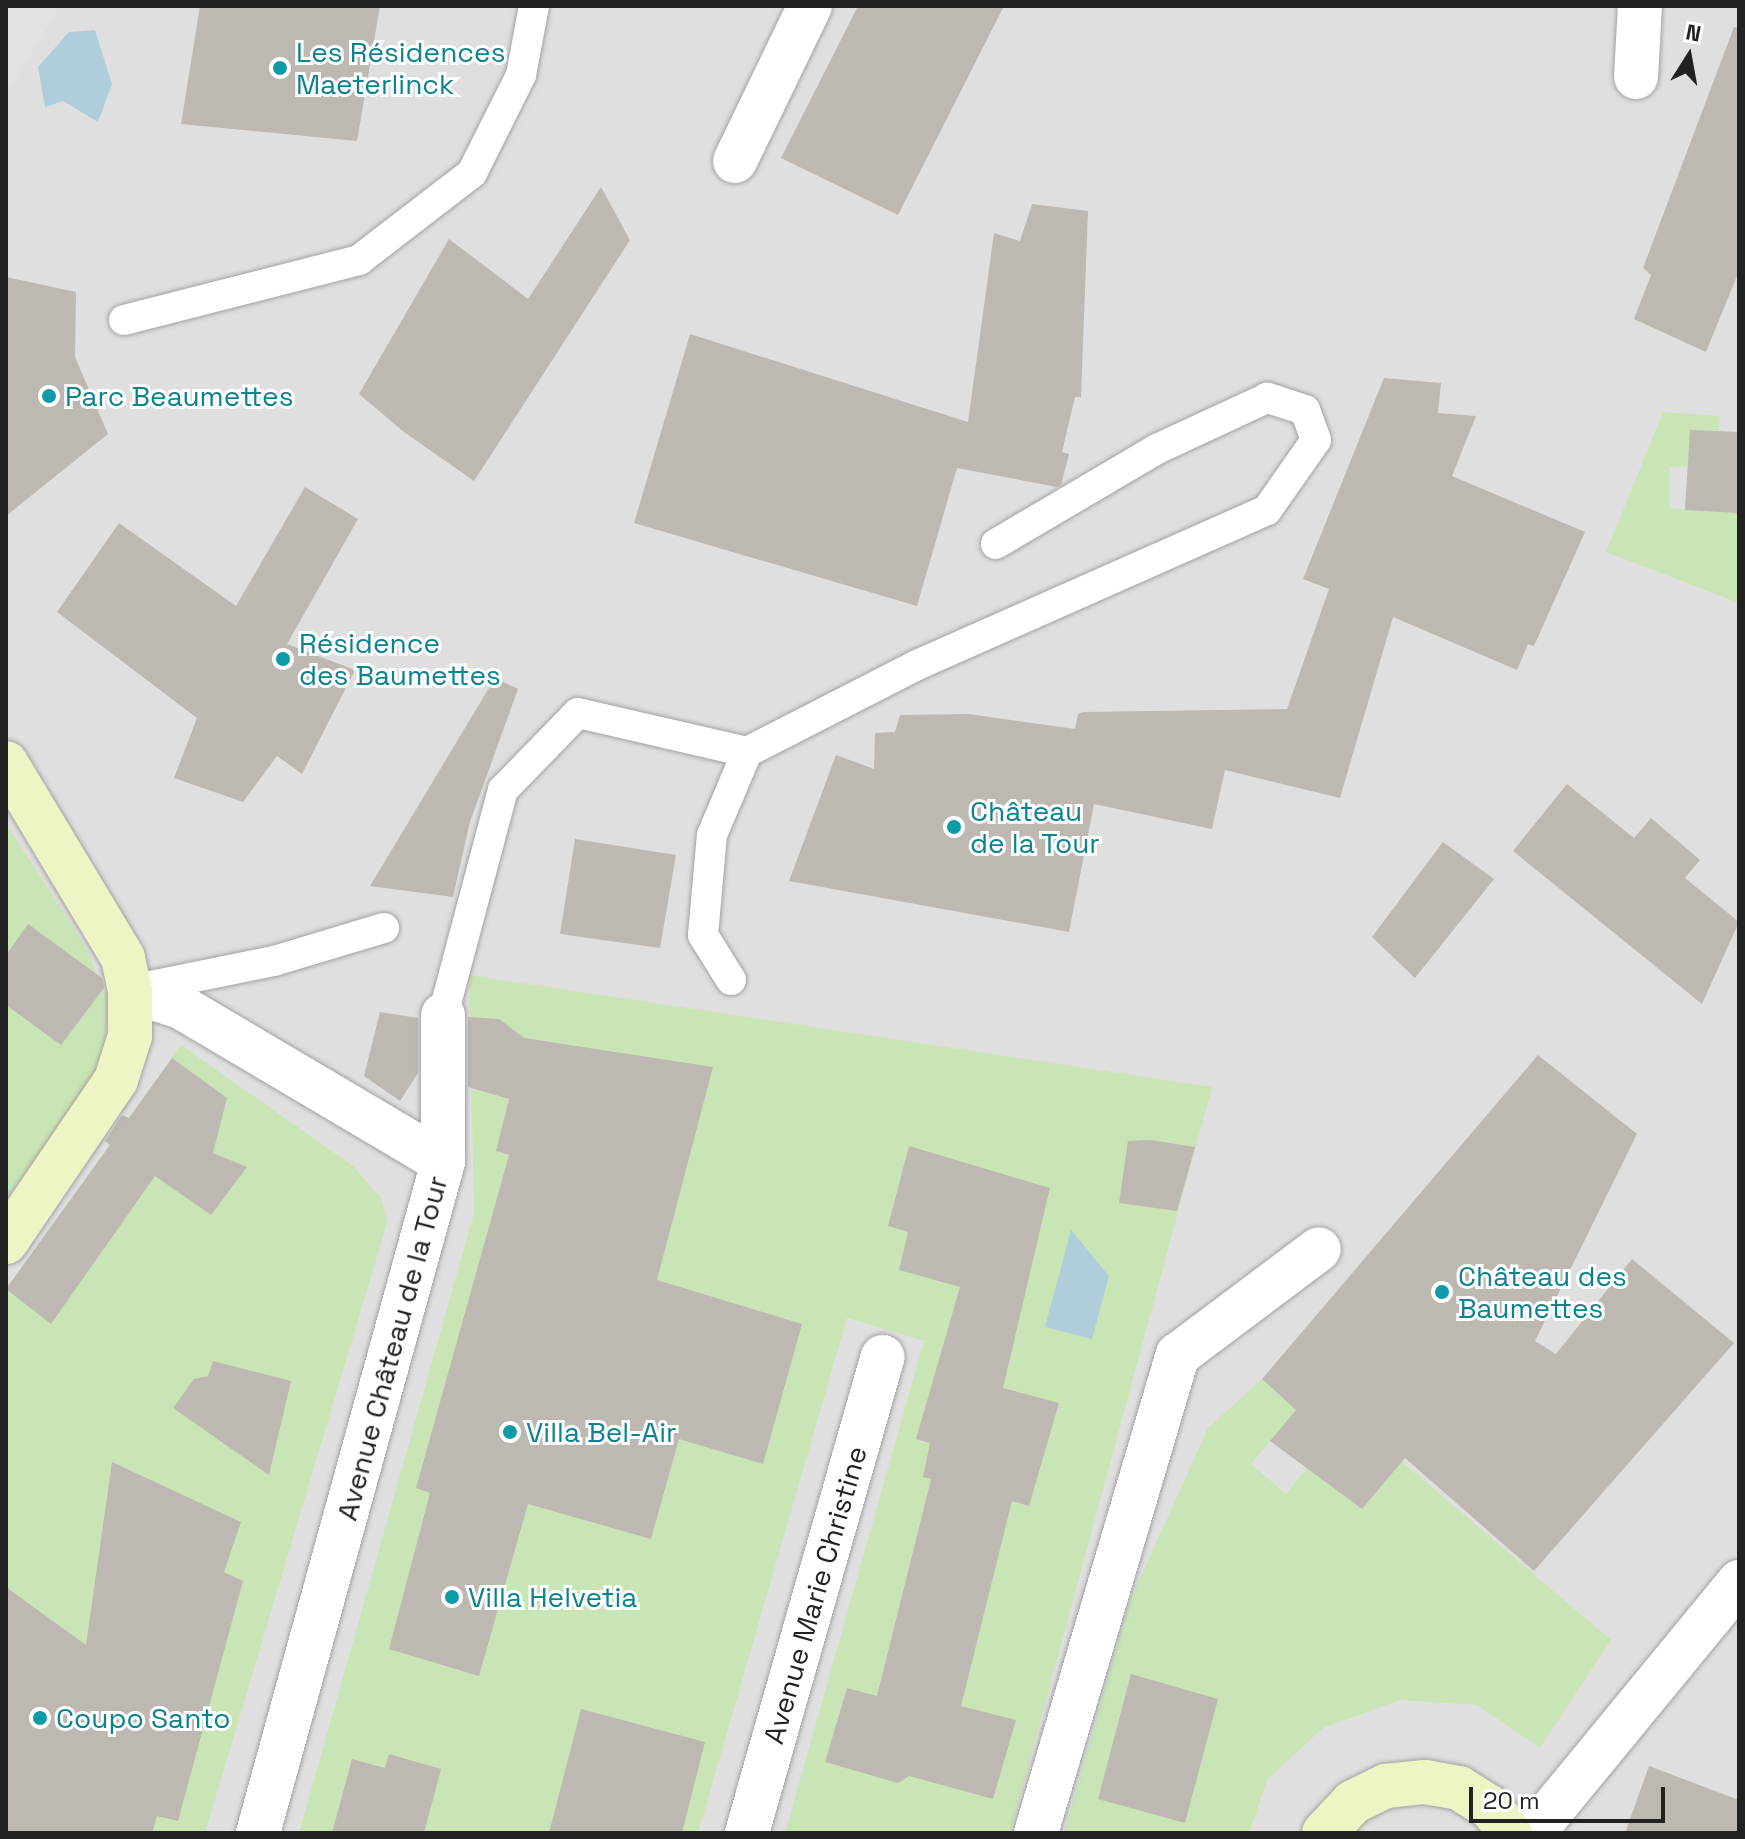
<!DOCTYPE html>
<meta charset="utf-8">
<style>
body{margin:0}
#map{position:relative;width:1745px;height:1839px;overflow:hidden;background:#f1efe9;font-family:"Space Grotesk",sans-serif}
div>[style]{position:absolute}
.residential>*{inset:0;background:#e0dfdf}
.grass>*{inset:0;background:#cae5b5}
.parking>*{inset:0;background:#e2e2e2}
.water>*{inset:0;background:#afcdda}
.building>*{inset:0;background:#beb8b2}
.roads{filter:drop-shadow(0 0 2px #a3a3a3) drop-shadow(0 0 2px #a3a3a3)}
.lane>*{height:30px;margin:-15px;padding:0 15px;transform-origin:15px;border-radius:15px;background:#fff}
.street>*{height:44px;margin:-22px;padding:0 22px;transform-origin:22px;border-radius:22px;background:#fff}
.secondary>*{height:44px;margin:-22px;padding:0 22px;transform-origin:22px;border-radius:22px;background:#eff4c4}
.dots>*{width:22px;height:22px;translate:-50% -50%;box-sizing:border-box;border:4px solid #fff;border-radius:50%}
span{translate:-50% -50%;white-space:nowrap;text-align:center;line-height:1.15;-webkit-text-stroke:6px #fff;paint-order:stroke}
.culture-label{font-size:28px;color:#0d838f}
.left{translate:0 -50%;text-align:left}
.street-label{font-size:28px;color:#222}
.frame{position:absolute;inset:0;border:8px solid #222;pointer-events:none}
.north{position:absolute;left:1649px;top:16px;width:80px;height:80px;-webkit-text-stroke:6px #fff;paint-order:stroke;rotate:11deg;font-size:22px;font-weight:700;line-height:32px;text-align:center;color:#222}
.north::after{content:'';display:block;margin:auto;width:28px;height:36px;background:#222;clip-path:polygon(50% 0,100% 100%,50% 72%,0 100%)}
.scale{position:absolute;left:1469px;top:1787px;width:196px;height:36px;box-sizing:border-box;border:4px solid #222;border-top:0;padding-left:10px;font-size:24px;line-height:28px;white-space:nowrap;color:#222;-webkit-text-stroke:6px #fff;paint-order:stroke}
</style>
<div id="map">
<div class="residential">
<div style="clip-path:polygon(6px 6px,1739px 6px,1739px 1833px,6px 1833px)"></div>
</div>
<div class="grass">
<div style="clip-path:polygon(1663px 412px,1720px 416px,1719px 431px,1691px 430px,1688px 467px,1670px 466px,1669px 508px,1739px 513px,1739px 603px,1606px 552px)"></div>
<div style="clip-path:polygon(6px 823px,85px 946px,109px 1001px,102px 1067px,6px 1203px)"></div>
<div style="clip-path:polygon(469px 975px,1212px 1087px,1010px 1833px,785px 1833px,924px 1341px,847px 1318px,698px 1833px,299px 1833px,474px 1213px)"></div>
<div style="clip-path:polygon(181px 1045px,353px 1166px,381px 1198px,387px 1223px,205px 1833px,6px 1833px,6px 1289px)"></div>
<div style="clip-path:polygon(1262px 1379px,1296px 1410px,1251px 1464px,1286px 1494px,1307px 1468px,1362px 1509px,1402px 1462px,1611px 1640px,1540px 1748px,1477px 1705px,1400px 1700px,1323px 1728px,1267px 1780px,1249px 1833px,1064px 1833px,1129px 1603px,1208px 1428px)"></div>
</div>
<div class="parking">
<div style="clip-path:polygon(6px 6px,60px 6px,6px 94px)"></div>
</div>
<div class="water">
<div style="clip-path:polygon(95px 30px,112px 84px,98px 122px,63px 101px,45px 107px,38px 67px,69px 32px)"></div>
<div style="clip-path:polygon(1071px 1230px,1109px 1276px,1092px 1339px,1045px 1327px)"></div>
</div>
<div class="building">
<div style="clip-path:polygon(200px 6px,380px 6px,357px 141px,181px 124px)"></div>
<div style="clip-path:polygon(858px 6px,1004px 6px,898px 215px,781px 158px)"></div>
<div style="clip-path:polygon(1734px 27px,1739px 28px,1739px 271px,1706px 352px,1634px 319px,1651px 275px,1643px 268px)"></div>
<div style="clip-path:polygon(601px 187px,630px 240px,474px 481px,404px 432px,359px 394px,449px 239px,528px 299px)"></div>
<div style="clip-path:polygon(1032px 204px,1088px 211px,1081px 397px,1075px 397px,1062px 452px,1069px 454px,1061px 485px,1057px 487px,957px 468px,917px 606px,634px 523px,690px 334px,968px 422px,994px 233px,1020px 241px)"></div>
<div style="clip-path:polygon(6px 277px,76px 292px,75px 357px,108px 434px,6px 516px)"></div>
<div style="clip-path:polygon(1384px 378px,1441px 383px,1438px 413px,1476px 416px,1452px 476px,1585px 532px,1534px 646px,1528px 644px,1517px 670px,1393px 617px,1340px 798px,1225px 770px,1212px 829px,1094px 804px,1069px 932px,789px 881px,836px 755px,874px 769px,875px 733px,895px 732px,900px 715px,968px 714px,1075px 729px,1078px 714px,1084px 712px,1287px 709px,1329px 589px,1303px 579px)"></div>
<div style="clip-path:polygon(1690px 430px,1739px 432px,1739px 513px,1685px 510px)"></div>
<div style="clip-path:polygon(305px 487px,358px 519px,287px 644px,355px 670px,302px 774px,277px 756px,243px 802px,174px 778px,197px 718px,57px 612px,119px 523px,236px 606px)"></div>
<div style="clip-path:polygon(495px 678px,518px 689px,470px 822px,453px 897px,370px 886px)"></div>
<div style="clip-path:polygon(1567px 784px,1634px 838px,1651px 818px,1700px 860px,1685px 878px,1739px 922px,1702px 1004px,1513px 851px)"></div>
<div style="clip-path:polygon(575px 839px,676px 855px,660px 948px,560px 934px)"></div>
<div style="clip-path:polygon(1443px 842px,1494px 879px,1415px 978px,1372px 937px)"></div>
<div style="clip-path:polygon(28px 924px,102px 978px,104px 988px,61px 1045px,6px 1005px,6px 955px)"></div>
<div style="clip-path:polygon(380px 1012px,418px 1018px,418px 1073px,400px 1101px,364px 1076px)"></div>
<div style="clip-path:polygon(468px 1017px,499px 1019px,524px 1038px,713px 1067px,657px 1280px,802px 1324px,763px 1464px,679px 1439px,651px 1539px,528px 1504px,479px 1676px,389px 1649px,430px 1493px,416px 1488px,509px 1155px,496px 1151px,509px 1099px,468px 1087px)"></div>
<div style="clip-path:polygon(1538px 1055px,1637px 1134px,1535px 1341px,1556px 1354px,1632px 1259px,1734px 1343px,1534px 1571px,1405px 1458px,1362px 1509px,1270px 1441px,1296px 1410px,1262px 1379px)"></div>
<div style="clip-path:polygon(172px 1058px,227px 1098px,213px 1153px,247px 1167px,211px 1215px,155px 1176px,51px 1324px,6px 1289px,110px 1145px,105px 1141px,122px 1115px,129px 1118px)"></div>
<div style="clip-path:polygon(1151px 1140px,1195px 1147px,1177px 1211px,1119px 1203px,1128px 1141px)"></div>
<div style="clip-path:polygon(909px 1146px,1050px 1188px,1003px 1388px,1059px 1403px,1029px 1506px,1012px 1501px,961px 1706px,1016px 1720px,993px 1799px,909px 1776px,898px 1783px,825px 1762px,847px 1688px,877px 1696px,931px 1479px,923px 1477px,930px 1443px,916px 1439px,960px 1287px,899px 1270px,908px 1232px,888px 1226px)"></div>
<div style="clip-path:polygon(213px 1361px,291px 1381px,269px 1475px,173px 1408px,194px 1379px,208px 1376px)"></div>
<div style="clip-path:polygon(112px 1462px,241px 1522px,224px 1572px,243px 1581px,178px 1821px,157px 1816px,152px 1833px,6px 1833px,6px 1587px,86px 1645px)"></div>
<div style="clip-path:polygon(1131px 1674px,1218px 1699px,1185px 1823px,1098px 1799px)"></div>
<div style="clip-path:polygon(581px 1709px,705px 1742px,682px 1833px,549px 1833px)"></div>
<div style="clip-path:polygon(389px 1754px,441px 1769px,424px 1833px,332px 1833px,352px 1759px,385px 1768px)"></div>
<div style="clip-path:polygon(1649px 1766px,1739px 1800px,1739px 1833px,1625px 1833px)"></div>
</div>
<div class="roads">
<div class="lane">
<div style="left:124px;top:320px;width:243px;rotate:-14.3deg"></div>
<div style="left:359px;top:260px;width:143px;rotate:-37.6deg"></div>
<div style="left:472px;top:173px;width:110px;rotate:-63.4deg"></div>
<div style="left:521px;top:75px;width:70px;rotate:-79.3deg"></div>
<div style="left:731px;top:980px;width:53px;rotate:-121.9deg"></div>
<div style="left:703px;top:935px;width:100px;rotate:-84.9deg"></div>
<div style="left:712px;top:835px;width:90px;rotate:-67.1deg"></div>
<div style="left:136px;top:989px;width:141px;rotate:-11.5deg"></div>
<div style="left:274px;top:961px;width:115px;rotate:-16.7deg"></div>
<div style="left:443px;top:1015px;width:233px;rotate:-75.1deg"></div>
<div style="left:503px;top:790px;width:107px;rotate:-45.8deg"></div>
<div style="left:578px;top:713px;width:173px;rotate:13deg"></div>
<div style="left:747px;top:752px;width:189px;rotate:-27.1deg"></div>
<div style="left:915px;top:666px;width:385px;rotate:-23.9deg"></div>
<div style="left:1267px;top:510px;width:85px;rotate:-55deg"></div>
<div style="left:1316px;top:440px;width:32px;rotate:-110deg"></div>
<div style="left:1305px;top:410px;width:40px;rotate:-162deg"></div>
<div style="left:1267px;top:398px;width:121px;rotate:155.1deg"></div>
<div style="left:1157px;top:449px;width:187px;rotate:149.5deg"></div>
</div>
<div class="street">
<div style="left:1636px;top:77px;width:71px;rotate:-86.8deg"></div>
<div style="left:735px;top:161px;width:172px;rotate:-64.2deg"></div>
<div style="left:130px;top:991px;width:53px;rotate:17.4deg"></div>
<div style="left:181px;top:1007px;width:304px;rotate:30.6deg"></div>
<div style="left:443px;top:1162px;width:696px;rotate:105.41deg"></div>
<div style="left:443px;top:1162px;width:147px;rotate:-90deg"></div>
<div style="left:747px;top:1833px;width:495px;rotate:-74.1deg"></div>
<div style="left:1036px;top:1833px;width:499px;rotate:-73.5deg"></div>
<div style="left:1178px;top:1355px;width:176px;rotate:-36.9deg"></div>
<div style="left:1528px;top:1833px;width:25px;rotate:-42deg"></div>
<div style="left:1547px;top:1816px;width:303px;rotate:-50.6deg"></div>
</div>
<div class="secondary">
<div style="left:6px;top:763px;width:227px;rotate:59deg"></div>
<div style="left:123px;top:958px;width:34px;rotate:78deg"></div>
<div style="left:130px;top:991px;width:45px;rotate:90deg"></div>
<div style="left:130px;top:1036px;width:46px;rotate:107.7deg"></div>
<div style="left:116px;top:1080px;width:196px;rotate:124.2deg"></div>
<div style="left:1324px;top:1833px;width:42px;rotate:-46.9deg"></div>
<div style="left:1353px;top:1802px;width:37px;rotate:-26deg"></div>
<div style="left:1386px;top:1786px;width:39px;rotate:-6deg"></div>
<div style="left:1425px;top:1782px;width:35px;rotate:10deg"></div>
<div style="left:1459px;top:1788px;width:39px;rotate:32deg"></div>
<div style="left:1492px;top:1809px;width:30px;rotate:53deg"></div>
</div>
</div>
<div class="dots">
<div style="left:280px;top:68px;background:#0f9aa8"></div>
<div style="left:49px;top:396px;background:#0f9aa8"></div>
<div style="left:283px;top:659px;background:#0f9aa8"></div>
<div style="left:954px;top:827px;background:#0f9aa8"></div>
<div style="left:1442px;top:1292px;background:#0f9aa8"></div>
<div style="left:510px;top:1432px;background:#0f9aa8"></div>
<div style="left:452px;top:1597px;background:#0f9aa8"></div>
<div style="left:40px;top:1718px;background:#0f9aa8"></div>
</div>
<div class="culture-label">
<span class="left" style="left:296px;top:68px">Les Résidences<br>Maeterlinck</span>
<span class="left" style="left:65px;top:396px">Parc Beaumettes</span>
<span class="left" style="left:299px;top:659px">Résidence<br>des Baumettes</span>
<span class="left" style="left:970px;top:827px">Château<br>de la Tour</span>
<span class="left" style="left:1458px;top:1292px">Château des<br>Baumettes</span>
<span class="left" style="left:526px;top:1432px">Villa Bel-Air</span>
<span class="left" style="left:468px;top:1597px">Villa Helvetia</span>
<span class="left" style="left:56px;top:1718px">Coupo Santo</span>
</div>
<div class="street-label">
<span style="left:392px;top:1348px;rotate:-75deg">Avenue Château de la Tour</span>
<span style="left:815px;top:1595px;rotate:-74deg">Avenue Marie Christine</span>
</div>
<div class="frame"></div>
<div class="north">N</div>
<div class="scale">20 m</div>
</div>
